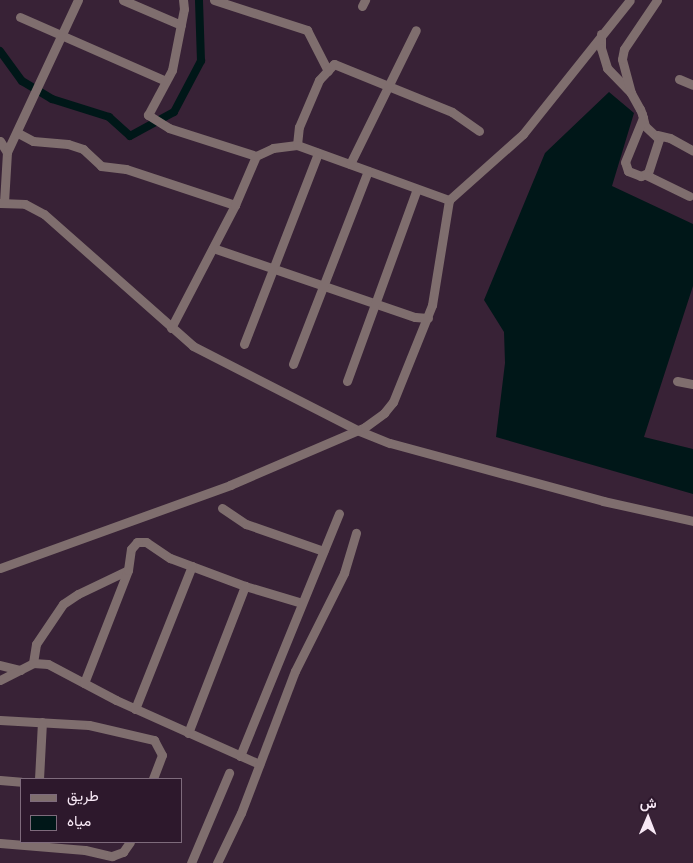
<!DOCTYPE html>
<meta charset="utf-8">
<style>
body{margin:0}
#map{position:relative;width:693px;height:863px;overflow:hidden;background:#382236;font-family:"DM Sans",Vazirmatn,sans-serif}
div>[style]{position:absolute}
.water>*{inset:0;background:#001718}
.canal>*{height:8px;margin:-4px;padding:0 4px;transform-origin:4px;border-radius:4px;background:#001718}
.minor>*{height:9px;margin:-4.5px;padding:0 4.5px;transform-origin:4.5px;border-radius:4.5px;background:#7f6e6e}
span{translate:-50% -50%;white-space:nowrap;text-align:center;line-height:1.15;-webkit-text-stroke:5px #2d182c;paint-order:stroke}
.legend{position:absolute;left:20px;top:778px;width:162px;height:65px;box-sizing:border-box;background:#2d182c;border:1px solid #7e6b7c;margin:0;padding:6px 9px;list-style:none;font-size:15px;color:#f7e8f5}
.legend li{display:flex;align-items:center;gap:10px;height:25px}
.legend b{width:25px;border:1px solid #7e6b7c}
.north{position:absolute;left:623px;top:793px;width:50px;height:50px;-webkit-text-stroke:4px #2d182c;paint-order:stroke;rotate:1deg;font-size:14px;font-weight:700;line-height:20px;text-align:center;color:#f7e8f5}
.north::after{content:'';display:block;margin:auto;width:18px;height:22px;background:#f7e8f5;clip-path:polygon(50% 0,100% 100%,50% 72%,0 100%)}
</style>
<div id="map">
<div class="water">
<div style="clip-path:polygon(609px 92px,634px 113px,612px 186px,693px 224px,693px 286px,644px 437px,693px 449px,693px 494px,496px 437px,505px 363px,504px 332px,484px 300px,545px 153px)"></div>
</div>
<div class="canal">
<div style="left:0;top:51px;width:37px;rotate:54deg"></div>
<div style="left:22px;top:81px;width:35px;rotate:31deg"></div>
<div style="left:52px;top:99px;width:60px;rotate:17.5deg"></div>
<div style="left:109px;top:117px;width:28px;rotate:42deg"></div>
<div style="left:130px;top:136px;width:50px;rotate:-28.6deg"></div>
<div style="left:174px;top:112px;width:58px;rotate:-62.1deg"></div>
<div style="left:201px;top:61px;width:61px;rotate:-91.9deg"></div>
</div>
<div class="minor">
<div style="left:123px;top:0;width:63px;rotate:23.3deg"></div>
<div style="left:214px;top:0;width:98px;rotate:17.9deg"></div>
<div style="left:307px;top:30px;width:46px;rotate:62.9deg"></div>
<div style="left:362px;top:6px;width:7px;rotate:-63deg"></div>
<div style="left:20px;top:17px;width:159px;rotate:23.7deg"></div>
<div style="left:601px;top:34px;width:14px;rotate:90deg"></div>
<div style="left:601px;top:48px;width:21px;rotate:73deg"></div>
<div style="left:607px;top:68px;width:35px;rotate:46deg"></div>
<div style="left:631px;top:93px;width:18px;rotate:61deg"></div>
<div style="left:640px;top:109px;width:5px;rotate:68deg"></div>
<div style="left:642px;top:114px;width:12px;rotate:76deg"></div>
<div style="left:645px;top:126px;width:19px;rotate:43deg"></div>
<div style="left:659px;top:139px;width:36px;rotate:108deg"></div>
<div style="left:648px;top:173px;width:8px;rotate:157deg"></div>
<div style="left:641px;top:176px;width:14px;rotate:-159deg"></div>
<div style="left:628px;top:171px;width:9px;rotate:-108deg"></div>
<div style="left:625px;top:162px;width:48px;rotate:-67.8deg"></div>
<div style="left:679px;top:79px;width:15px;rotate:23deg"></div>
<div style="left:631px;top:93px;width:35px;rotate:-105deg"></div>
<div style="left:622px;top:59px;width:10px;rotate:-79deg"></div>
<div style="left:624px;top:49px;width:59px;rotate:-56deg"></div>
<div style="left:18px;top:133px;width:17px;rotate:28deg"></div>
<div style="left:33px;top:141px;width:35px;rotate:5deg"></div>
<div style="left:68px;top:144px;width:16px;rotate:18deg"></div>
<div style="left:83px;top:149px;width:25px;rotate:43deg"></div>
<div style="left:101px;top:166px;width:25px;rotate:7deg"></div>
<div style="left:126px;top:169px;width:115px;rotate:18.3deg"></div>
<div style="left:657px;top:135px;width:13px;rotate:13deg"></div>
<div style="left:670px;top:138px;width:26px;rotate:29deg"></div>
<div style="left:0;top:141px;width:13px;rotate:58deg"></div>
<div style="left:7px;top:152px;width:51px;rotate:93.4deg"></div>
<div style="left:297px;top:145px;width:18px;rotate:-84deg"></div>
<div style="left:299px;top:127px;width:51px;rotate:-66.9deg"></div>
<div style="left:319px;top:80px;width:22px;rotate:-47deg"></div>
<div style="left:334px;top:64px;width:127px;rotate:22.1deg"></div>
<div style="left:452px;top:112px;width:33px;rotate:35deg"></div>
<div style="left:7px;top:152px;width:168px;rotate:-65deg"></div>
<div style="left:256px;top:156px;width:19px;rotate:-25deg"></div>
<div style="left:273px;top:148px;width:24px;rotate:-7deg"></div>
<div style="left:297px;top:145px;width:162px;rotate:19.9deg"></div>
<div style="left:350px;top:164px;width:149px;rotate:-63.8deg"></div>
<div style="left:646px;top:175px;width:48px;rotate:26deg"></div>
<div style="left:0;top:203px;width:25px;rotate:2deg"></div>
<div style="left:25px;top:204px;width:21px;rotate:28deg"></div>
<div style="left:44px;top:214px;width:199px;rotate:41.5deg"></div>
<div style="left:193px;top:346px;width:184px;rotate:27.1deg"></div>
<div style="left:357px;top:430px;width:35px;rotate:22deg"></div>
<div style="left:390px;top:443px;width:221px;rotate:15.2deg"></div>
<div style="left:603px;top:501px;width:92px;rotate:12.5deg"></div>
<div style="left:213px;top:248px;width:213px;rotate:18.9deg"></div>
<div style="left:415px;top:317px;width:13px;rotate:4deg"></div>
<div style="left:171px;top:328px;width:139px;rotate:-62.5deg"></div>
<div style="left:235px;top:205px;width:53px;rotate:-66.8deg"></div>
<div style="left:256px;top:156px;width:91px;rotate:-162.2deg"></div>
<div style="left:169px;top:128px;width:25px;rotate:-148deg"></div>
<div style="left:148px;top:115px;width:51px;rotate:-61.9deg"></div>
<div style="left:172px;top:70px;width:62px;rotate:-78.9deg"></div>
<div style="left:184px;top:9px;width:9px;rotate:-96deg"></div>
<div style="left:244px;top:344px;width:205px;rotate:-68.8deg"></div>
<div style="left:293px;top:364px;width:207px;rotate:-68.8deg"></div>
<div style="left:347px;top:381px;width:204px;rotate:-70deg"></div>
<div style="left:677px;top:381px;width:16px;rotate:11deg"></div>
<div style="left:222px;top:508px;width:29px;rotate:34deg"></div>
<div style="left:246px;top:524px;width:82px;rotate:19.3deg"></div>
<div style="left:0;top:568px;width:245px;rotate:-19.8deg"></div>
<div style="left:230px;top:485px;width:147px;rotate:-23.2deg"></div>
<div style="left:365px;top:427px;width:24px;rotate:-36deg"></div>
<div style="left:384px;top:413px;width:14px;rotate:-51deg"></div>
<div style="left:393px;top:402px;width:105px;rotate:-68.1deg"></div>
<div style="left:432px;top:305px;width:106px;rotate:-80.8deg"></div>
<div style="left:449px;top:200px;width:99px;rotate:-41.7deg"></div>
<div style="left:523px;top:134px;width:171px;rotate:-51.4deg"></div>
<div style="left:33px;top:663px;width:19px;rotate:-81deg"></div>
<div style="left:36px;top:644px;width:48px;rotate:-56deg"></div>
<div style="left:63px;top:604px;width:18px;rotate:-34deg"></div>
<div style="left:78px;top:594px;width:55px;rotate:-25.6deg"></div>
<div style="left:0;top:665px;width:21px;rotate:14deg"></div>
<div style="left:0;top:680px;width:37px;rotate:-27deg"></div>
<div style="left:33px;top:663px;width:15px;rotate:4deg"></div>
<div style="left:48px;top:664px;width:77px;rotate:27.9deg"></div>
<div style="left:116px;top:700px;width:157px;rotate:24.1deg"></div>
<div style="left:84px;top:683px;width:121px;rotate:-68.7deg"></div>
<div style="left:128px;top:570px;width:21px;rotate:-82deg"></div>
<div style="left:131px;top:549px;width:9px;rotate:-49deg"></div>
<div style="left:137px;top:542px;width:9px"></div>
<div style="left:146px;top:542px;width:29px;rotate:34deg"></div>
<div style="left:170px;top:558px;width:80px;rotate:20.5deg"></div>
<div style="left:245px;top:586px;width:59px;rotate:16.6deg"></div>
<div style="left:135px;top:709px;width:154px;rotate:-68.3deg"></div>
<div style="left:0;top:720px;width:89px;rotate:3.2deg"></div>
<div style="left:89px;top:725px;width:67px;rotate:13deg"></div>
<div style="left:154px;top:740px;width:17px;rotate:62deg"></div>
<div style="left:162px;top:755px;width:26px;rotate:111deg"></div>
<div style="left:188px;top:733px;width:158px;rotate:-68.8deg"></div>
<div style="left:240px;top:756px;width:262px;rotate:-67.8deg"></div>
<div style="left:39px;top:779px;width:57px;rotate:-87deg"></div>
<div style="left:0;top:780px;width:21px;rotate:5deg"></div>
<div style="left:0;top:843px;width:85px;rotate:4.7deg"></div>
<div style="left:85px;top:850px;width:28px;rotate:13deg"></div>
<div style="left:112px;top:856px;width:12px;rotate:-20deg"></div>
<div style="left:123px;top:852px;width:12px;rotate:-55deg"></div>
<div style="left:191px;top:863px;width:98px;rotate:-67.1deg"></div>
<div style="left:217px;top:863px;width:55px;rotate:-64.4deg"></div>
<div style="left:241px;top:813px;width:152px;rotate:-69.2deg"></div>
<div style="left:295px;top:671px;width:110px;rotate:-63.4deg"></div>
<div style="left:344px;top:573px;width:42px;rotate:-73.3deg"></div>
</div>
<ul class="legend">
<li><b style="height:6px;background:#7f6e6e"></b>طريق</li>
<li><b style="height:14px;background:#001718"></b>مياه</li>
</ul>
<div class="north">ش</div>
</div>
